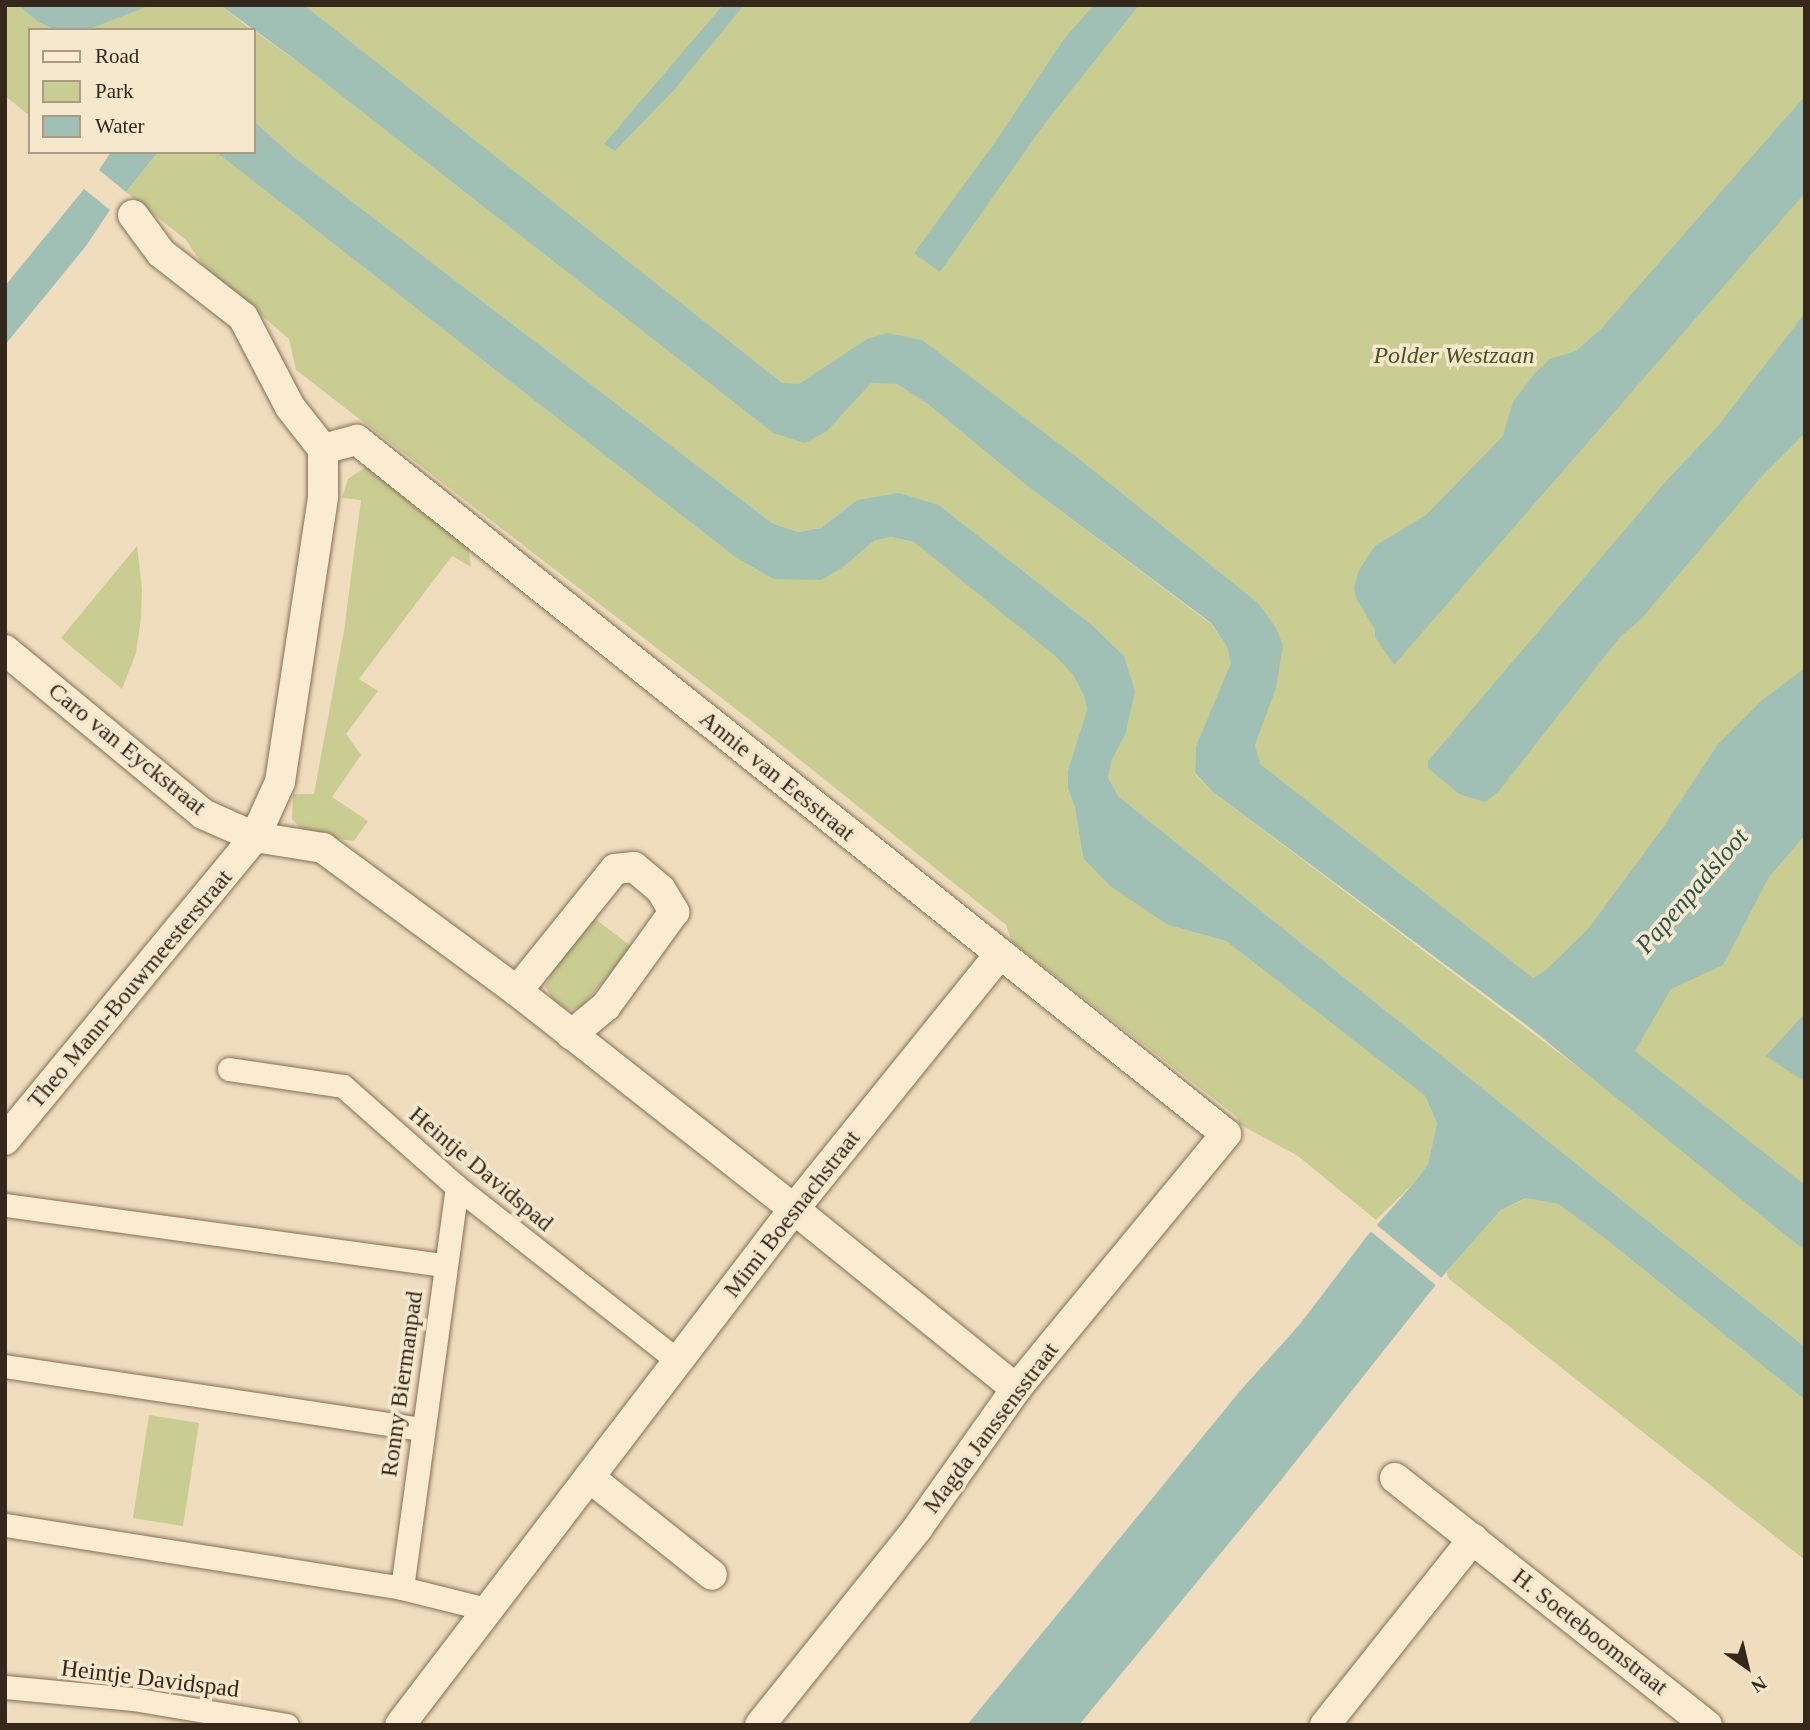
<!DOCTYPE html>
<style>
body{margin:0}
#map{position:relative;width:1810px;height:1730px;overflow:hidden;background:#efddbe;font-family:Georgia,serif}
div>[style]{position:absolute}
.green>*{inset:0;background:#c9cd92}
.water>*{inset:0;background:#a1c0b5}
.pier>*{inset:0;background:#efddbe}
.roads{filter:drop-shadow(0 0 2px #876e56) drop-shadow(0 0 2px #876e56)}
.pedestrian>*{height:23px;margin:-11.5px;padding:0 11.5px;transform-origin:11.5px;border-radius:11.5px;background:#faebd1}
.minor>*{height:30px;margin:-15px;padding:0 15px;transform-origin:15px;border-radius:15px;background:#faebd1}
span{translate:-50% -50%;white-space:nowrap;text-align:center;line-height:1.15;-webkit-text-stroke:7px #f6e8cd;paint-order:stroke}
.park-label{font-size:24px;color:#4a5321;font-style:italic}
.street-label{font-size:24px;color:#36271b}
.water-label{font-size:26px;color:#2a5751;font-style:italic}
.frame{position:absolute;inset:0;border:7px solid #36271b;pointer-events:none}
.legend{position:absolute;left:28px;top:28px;width:228px;height:126px;box-sizing:border-box;background:#f6e8cd;border:2px solid #a99b86;margin:0;padding:9px 12px;list-style:none;font-size:21px;color:#36271b}
.legend li{display:flex;align-items:center;gap:14px;height:35px}
.legend b{width:35px;border:2px solid #a99b86}
.north{position:absolute;left:1712px;top:1632px;width:70px;height:70px;-webkit-text-stroke:5px #f6e8cd;paint-order:stroke;rotate:146deg;font-size:19px;font-weight:700;line-height:28px;text-align:center;color:#36271b}
.north::after{content:'';display:block;margin:auto;width:24px;height:32px;background:#36271b;clip-path:polygon(50% 0,100% 100%,50% 72%,0 100%)}
</style>
<div id="map">
<div class="green">
<div style="clip-path:polygon(5px 5px,18px 5px,38px 22px,55px 30px,30px 30px,30px 116px,5px 96px)"></div>
<div style="clip-path:polygon(151px 5px,220px 5px,252px 30px,79px 30px)"></div>
<div style="clip-path:polygon(evenodd,224px 5px,1805px 5px,1805px 1249px,1787px 1236px,1805px 1251px,1805px 1347px,1118px 796px,1108px 777px,1112px 760px,1125px 735px,1124px 656px,1092px 625px,939px 505px,857px 500px,821px 528px,798px 532px,772px 523px,294px 157px,254px 121px,254px 31px,297px 61px,773px 433px,830px 421px,224px 5px,919px 382px,1238px 641px,1224px 773px,1587px 1074px,1213px 792px,1195px 774px,1196px 746px,1232px 663px,1227px 647px,1211px 624px,1026px 485px,929px 405px,897px 384px,919px 382px)"></div>
<div style="clip-path:polygon(158px 152px,216px 152px,735px 557px,773px 579px,842px 568px,874px 541px,891px 537px,914px 542px,929px 551px,1054px 655px,1073px 675px,1084px 696px,1087px 710px,1068px 770px,1068px 789px,1075px 808px,1083px 858px,1168px 925px,1226px 941px,1425px 1096px,1437px 1123px,1428px 1164px,1414px 1183px,1376px 1220px,1298px 1156px,1239px 1124px,1237px 1117px,1012px 942px,1006px 925px,754px 723px,296px 370px,289px 339px,204px 266px,185px 239px,126px 192px)"></div>
<div style="clip-path:polygon(367px 466px,468px 544px,471px 567px,452px 556px,359px 679px,378px 691px,346px 734px,361px 755px,332px 797px,368px 821px,354px 841px,306px 834px,292px 819px,293px 794px,314px 794px,344px 631px,361px 500px,342px 498px,348px 479px)"></div>
<div style="clip-path:polygon(137px 546px,142px 589px,141px 618px,136px 653px,122px 689px,61px 638px)"></div>
<div style="clip-path:polygon(594px 918px,632px 947px,582px 1007px,569px 1010px,556px 1004px,545px 986px,553px 970px)"></div>
<div style="clip-path:polygon(1527px 1198px,1558px 1204px,1607px 1240px,1805px 1400px,1805px 1560px,1449px 1279px,1446px 1272px,1501px 1210px)"></div>
<div style="clip-path:polygon(149px 1415px,199px 1423px,183px 1526px,133px 1518px)"></div>
</div>
<div class="water">
<div style="clip-path:polygon(18px 5px,151px 5px,92px 28px,55px 30px,38px 22px)"></div>
<div style="clip-path:polygon(220px 5px,304px 5px,782px 383px,799px 384px,867px 339px,887px 333px,922px 340px,1083px 462px,1259px 604px,1276px 628px,1283px 645px,1276px 688px,1255px 745px,1260px 764px,1533px 978px,1546px 970px,1588px 929px,1664px 826px,1718px 744px,1761px 701px,1805px 668px,1805px 835px,1769px 877px,1723px 965px,1671px 989px,1635px 1051px,1805px 1185px,1805px 1251px,1529px 1027px,1213px 792px,1195px 773px,1196px 746px,1231px 663px,1227px 647px,1211px 623px,1026px 485px,929px 405px,897px 384px,871px 383px,827px 431px,805px 443px,773px 433px,297px 61px)"></div>
<div style="clip-path:polygon(723px 5px,744px 5px,674px 90px,615px 151px,604px 144px)"></div>
<div style="clip-path:polygon(1094px 5px,1139px 5px,1043px 126px,940px 272px,914px 253px,996px 141px,1064px 39px)"></div>
<div style="clip-path:polygon(1805px 96px,1805px 193px,1394px 665px,1375px 637px,1375px 630px,1356px 598px,1354px 588px,1359px 570px,1375px 546px,1426px 515px,1503px 436px,1513px 402px,1535px 373px,1550px 359px,1576px 351px,1601px 329px)"></div>
<div style="clip-path:polygon(254px 121px,294px 157px,772px 523px,798px 532px,821px 528px,857px 500px,899px 493px,939px 505px,1092px 625px,1124px 656px,1135px 692px,1125px 735px,1112px 760px,1108px 777px,1118px 796px,1805px 1347px,1805px 1400px,1607px 1240px,1558px 1204px,1526px 1198px,1501px 1210px,1446px 1272px,1277px 1485px,1079px 1725px,967px 1725px,1240px 1391px,1300px 1324px,1367px 1236px,1414px 1183px,1428px 1164px,1437px 1123px,1425px 1096px,1226px 941px,1168px 925px,1110px 886px,1083px 858px,1075px 808px,1068px 789px,1068px 770px,1087px 710px,1084px 696px,1073px 675px,1054px 655px,914px 542px,891px 537px,874px 541px,842px 568px,821px 580px,773px 579px,735px 557px,216px 152px,254px 152px)"></div>
<div style="clip-path:polygon(111px 152px,158px 152px,126px 192px,99px 170px)"></div>
<div style="clip-path:polygon(84px 189px,110px 210px,86px 246px,5px 345px,5px 286px)"></div>
<div style="clip-path:polygon(1805px 313px,1805px 433px,1763px 475px,1642px 618px,1620px 637px,1498px 792px,1485px 802px,1459px 794px,1428px 768px,1428px 761px,1668px 479px,1717px 427px)"></div>
<div style="clip-path:polygon(1805px 1013px,1805px 1082px,1766px 1056px)"></div>
</div>
<div class="pier">
<div style="clip-path:polygon(1373px 1222px,1444px 1280px,1438px 1287px,1368px 1229px)"></div>
</div>
<div class="roads">
<div class="pedestrian">
<div style="left:229px;top:1069px;width:115px;rotate:8.5deg"></div>
<div style="left:343px;top:1086px;width:152px;rotate:41.5deg"></div>
<div style="left:457px;top:1187px;width:281px;rotate:38.2deg"></div>
<div style="left:5px;top:1205px;width:444px;rotate:7.8deg"></div>
<div style="left:5px;top:1366px;width:422px;rotate:8.6deg"></div>
<div style="left:5px;top:1525px;width:402px;rotate:9deg"></div>
<div style="left:402px;top:1588px;width:87px;rotate:14deg"></div>
<div style="left:402px;top:1588px;width:405px;rotate:-82.2deg"></div>
<div style="left:5px;top:1687px;width:129px;rotate:5.4deg"></div>
<div style="left:133px;top:1699px;width:156px;rotate:9.6deg"></div>
</div>
<div class="minor">
<div style="left:133px;top:215px;width:47px;rotate:53.6deg"></div>
<div style="left:161px;top:253px;width:104px;rotate:38deg"></div>
<div style="left:243px;top:317px;width:102px;rotate:62.4deg"></div>
<div style="left:290px;top:407px;width:53px;rotate:51.8deg"></div>
<div style="left:5px;top:650px;width:257px;rotate:39.6deg"></div>
<div style="left:203px;top:814px;width:57px;rotate:23.9deg"></div>
<div style="left:255px;top:837px;width:69px;rotate:9.2deg"></div>
<div style="left:323px;top:848px;width:241px;rotate:36.4deg"></div>
<div style="left:517px;top:991px;width:352px;rotate:38.2deg"></div>
<div style="left:794px;top:1209px;width:286px;rotate:39deg"></div>
<div style="left:517px;top:991px;width:156px;rotate:-51.2deg"></div>
<div style="left:615px;top:869px;width:19px;rotate:-6deg"></div>
<div style="left:634px;top:867px;width:35px;rotate:40deg"></div>
<div style="left:661px;top:890px;width:26px;rotate:59deg"></div>
<div style="left:674px;top:912px;width:116px;rotate:125.9deg"></div>
<div style="left:606px;top:1006px;width:45px;rotate:140.4deg"></div>
<div style="left:5px;top:1140px;width:393px;rotate:-50.5deg"></div>
<div style="left:255px;top:837px;width:60px;rotate:-65.6deg"></div>
<div style="left:280px;top:782px;width:289px;rotate:-81.4deg"></div>
<div style="left:323px;top:496px;width:47px;rotate:-90deg"></div>
<div style="left:323px;top:449px;width:35px;rotate:-15deg"></div>
<div style="left:357px;top:440px;width:1112px;rotate:38.61deg"></div>
<div style="left:1226px;top:1134px;width:330px;rotate:129.5deg"></div>
<div style="left:1016px;top:1389px;width:171px;rotate:125.3deg"></div>
<div style="left:917px;top:1529px;width:251px;rotate:128.7deg"></div>
<div style="left:589px;top:1477px;width:157px;rotate:38.5deg"></div>
<div style="left:1395px;top:1478px;width:398px;rotate:38.4deg"></div>
<div style="left:400px;top:1725px;width:649px;rotate:-52.64deg"></div>
<div style="left:794px;top:1209px;width:328px;rotate:-51.1deg"></div>
<div style="left:1325px;top:1725px;width:238px;rotate:-51.5deg"></div>
</div>
</div>
<div class="park-label">
<span style="left:1454px;top:356px">Polder Westzaan</span>
</div>
<div class="street-label">
<span style="left:127px;top:749px;rotate:39deg">Caro van Eyckstraat</span>
<span style="left:777px;top:776px;rotate:39deg">Annie van Eesstraat</span>
<span style="left:130px;top:989px;rotate:-50deg">Theo Mann-Bouwmeesterstraat</span>
<span style="left:481px;top:1169px;rotate:40deg">Heintje Davidspad</span>
<span style="left:792px;top:1214px;rotate:-52deg">Mimi Boesnachstraat</span>
<span style="left:402px;top:1384px;rotate:-82deg">Ronny Biermanpad</span>
<span style="left:991px;top:1428px;rotate:-53deg">Magda Janssensstraat</span>
<span style="left:1590px;top:1632px;rotate:38deg">H. Soeteboomstraat</span>
<span style="left:150px;top:1679px;rotate:7deg">Heintje Davidspad</span>
</div>
<div class="water-label">
<span style="left:1692px;top:891px;rotate:-49deg">Papenpadsloot</span>
</div>
<div class="frame"></div>
<ul class="legend">
<li><b style="height:9px;background:#faebd1"></b>Road</li>
<li><b style="height:19px;background:#c9cd92"></b>Park</li>
<li><b style="height:19px;background:#a1c0b5"></b>Water</li>
</ul>
<div class="north">N</div>
</div>
